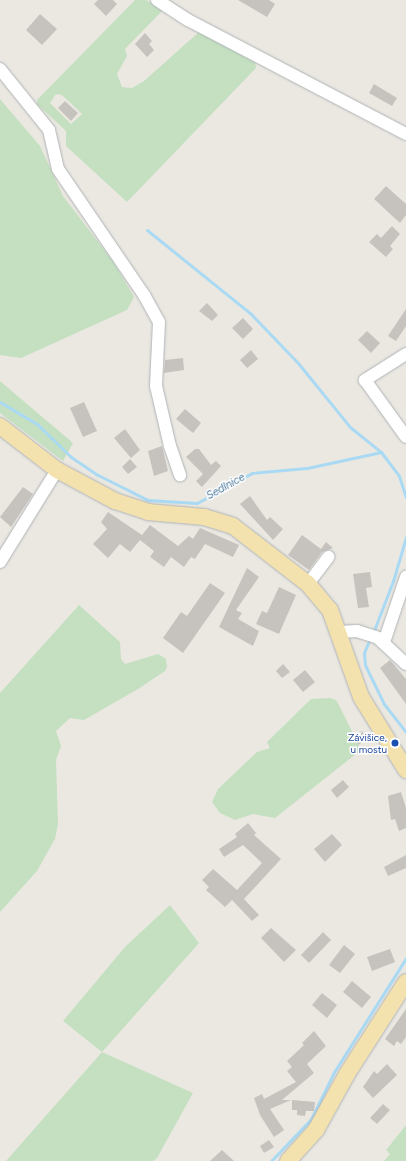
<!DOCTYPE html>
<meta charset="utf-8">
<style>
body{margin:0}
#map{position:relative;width:406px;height:1161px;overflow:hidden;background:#ebe8e2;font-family:Figtree,sans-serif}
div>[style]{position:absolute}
.green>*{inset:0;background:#c4e0c1}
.stream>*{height:3px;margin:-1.5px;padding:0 1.5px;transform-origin:1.5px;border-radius:1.5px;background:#aadaf3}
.building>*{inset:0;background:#c6c3bf}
.roads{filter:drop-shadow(0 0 1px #afb3b6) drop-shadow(0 0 1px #afb3b6)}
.minor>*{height:12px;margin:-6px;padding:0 6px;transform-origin:6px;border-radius:6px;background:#fff}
.major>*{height:16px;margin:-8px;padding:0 8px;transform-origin:8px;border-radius:8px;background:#f4e2ae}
.dots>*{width:11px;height:11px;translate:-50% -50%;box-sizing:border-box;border:2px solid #fff;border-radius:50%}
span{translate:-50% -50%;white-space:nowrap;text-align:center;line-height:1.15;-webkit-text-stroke:3px #fff;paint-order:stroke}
.transit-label{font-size:10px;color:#164399}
.right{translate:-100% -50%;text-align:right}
.water-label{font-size:11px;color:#47779b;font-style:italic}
</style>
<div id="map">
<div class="green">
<div style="clip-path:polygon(evenodd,135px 0,146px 0,163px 10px,125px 49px,127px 56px,117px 74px,122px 87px,132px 88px,144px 81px,199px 32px,255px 62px,256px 68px,127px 202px,66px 146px,66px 131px,37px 104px,37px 100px,135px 0,56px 94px,62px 95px,82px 114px,71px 124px,50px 103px,56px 94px)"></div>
<div style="clip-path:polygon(0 99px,40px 146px,63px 196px,114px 263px,134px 297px,127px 310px,21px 358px,0 355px)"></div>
<div style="clip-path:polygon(0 381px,73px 443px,63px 461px,0 413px)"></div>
<div style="clip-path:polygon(79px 605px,120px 642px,121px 659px,125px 664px,158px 654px,166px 659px,167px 667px,165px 671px,138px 689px,84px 720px,70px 718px,56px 731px,61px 746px,56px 760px,58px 824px,55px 839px,37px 871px,0 912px,0 693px)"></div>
<div style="clip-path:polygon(330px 698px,336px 700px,341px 709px,361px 750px,275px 818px,253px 814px,235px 820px,220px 813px,212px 802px,218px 789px,257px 752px,270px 748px,267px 742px,311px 699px)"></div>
<div style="clip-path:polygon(170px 905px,199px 943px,102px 1052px,193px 1093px,157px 1158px,153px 1161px,6px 1161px,102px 1052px,63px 1021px,125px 947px)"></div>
<div style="clip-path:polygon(406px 1125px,406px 1161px,384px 1161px,390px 1154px,386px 1150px)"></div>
</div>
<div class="stream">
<div style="left:147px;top:230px;width:132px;rotate:38.9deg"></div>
<div style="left:250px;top:313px;width:69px;rotate:46.2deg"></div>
<div style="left:298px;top:363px;width:82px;rotate:50.9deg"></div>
<div style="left:350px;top:427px;width:40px;rotate:39deg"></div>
<div style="left:0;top:402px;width:43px;rotate:30.7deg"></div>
<div style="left:37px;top:424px;width:47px;rotate:44.1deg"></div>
<div style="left:71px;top:457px;width:32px;rotate:34deg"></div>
<div style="left:98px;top:475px;width:56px;rotate:26.6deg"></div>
<div style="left:148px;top:500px;width:49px;rotate:3.5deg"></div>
<div style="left:197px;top:503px;width:63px;rotate:-28.6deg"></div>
<div style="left:252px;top:473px;width:55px;rotate:-5.2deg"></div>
<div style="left:307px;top:468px;width:76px;rotate:-12.2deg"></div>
<div style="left:381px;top:452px;width:30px;rotate:53deg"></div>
<div style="left:399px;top:476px;width:23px;rotate:72deg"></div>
<div style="left:373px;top:633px;width:56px;rotate:-69deg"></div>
<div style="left:393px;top:581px;width:46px;rotate:-73.5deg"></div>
<div style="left:370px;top:638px;width:16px;rotate:112deg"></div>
<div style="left:364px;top:653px;width:12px;rotate:85deg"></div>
<div style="left:365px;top:665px;width:43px;rotate:64deg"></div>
<div style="left:384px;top:704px;width:36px;rotate:52deg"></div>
<div style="left:271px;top:1161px;width:58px;rotate:-46.4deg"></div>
<div style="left:311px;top:1119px;width:52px;rotate:-63.9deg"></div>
<div style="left:334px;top:1072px;width:135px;rotate:-57.7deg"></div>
</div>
<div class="building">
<div style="clip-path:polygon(98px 0,113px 0,117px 4px,106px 16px,94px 4px)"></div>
<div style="clip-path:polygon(238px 0,269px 0,275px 4px,267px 17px)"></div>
<div style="clip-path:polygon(40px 14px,57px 29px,42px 45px,26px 30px)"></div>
<div style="clip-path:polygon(145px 33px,152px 41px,149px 44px,154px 50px,147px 57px,135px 44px)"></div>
<div style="clip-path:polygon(374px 84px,397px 98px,392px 106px,369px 93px)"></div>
<div style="clip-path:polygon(65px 101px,78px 113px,71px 121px,58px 108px)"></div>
<div style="clip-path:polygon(386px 186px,406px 204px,406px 215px,400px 223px,374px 199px)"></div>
<div style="clip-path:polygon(392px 226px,400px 234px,390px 246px,393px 249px,386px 257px,369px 242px,377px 234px,381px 238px)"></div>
<div style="clip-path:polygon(207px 303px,218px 315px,212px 321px,199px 311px)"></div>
<div style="clip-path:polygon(406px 309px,406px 326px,396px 341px,388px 336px)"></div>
<div style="clip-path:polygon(243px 318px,253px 329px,243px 339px,232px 328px)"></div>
<div style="clip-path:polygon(367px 331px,380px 343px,371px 353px,358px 340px)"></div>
<div style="clip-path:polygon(251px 350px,258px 359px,247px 368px,240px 360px)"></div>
<div style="clip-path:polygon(183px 358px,184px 370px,164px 373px,165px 360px)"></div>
<div style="clip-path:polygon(84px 402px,97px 431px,83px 437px,70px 408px)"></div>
<div style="clip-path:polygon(185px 409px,201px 423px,193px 433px,176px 419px)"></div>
<div style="clip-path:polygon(125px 429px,140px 450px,131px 458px,114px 438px)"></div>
<div style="clip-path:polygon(162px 446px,168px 471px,154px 476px,148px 451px)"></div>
<div style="clip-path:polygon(195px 449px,199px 449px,211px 465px,216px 461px,221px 466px,202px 487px,196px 481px,203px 474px,186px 457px)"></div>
<div style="clip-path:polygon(130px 459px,137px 467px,128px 474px,122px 467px)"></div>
<div style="clip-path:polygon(23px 487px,33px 494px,11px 527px,0 517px)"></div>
<div style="clip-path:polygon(250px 496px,267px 520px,270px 517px,283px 529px,273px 540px,240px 504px)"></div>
<div style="clip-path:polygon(108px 512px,142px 535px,150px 525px,178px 546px,189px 536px,193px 539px,200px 528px,239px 545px,233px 557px,205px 544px,195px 559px,191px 557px,184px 567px,171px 557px,164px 567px,150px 557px,154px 551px,140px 540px,130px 552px,120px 544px,108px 558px,93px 544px,107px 529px,101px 522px)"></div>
<div style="clip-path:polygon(302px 535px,321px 549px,326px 542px,333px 548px,322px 552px,309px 570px,288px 555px)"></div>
<div style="clip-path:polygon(247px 568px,259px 577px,236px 610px,242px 613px,238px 619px,259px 631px,253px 646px,219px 627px)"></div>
<div style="clip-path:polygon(370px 572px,372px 587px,366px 588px,369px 607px,358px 608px,353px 574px)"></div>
<div style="clip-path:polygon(210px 583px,225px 593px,183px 653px,163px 638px,181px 612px,187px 616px)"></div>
<div style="clip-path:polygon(279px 587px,296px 595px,279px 634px,256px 624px,262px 611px,267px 613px)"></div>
<div style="clip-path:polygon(390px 660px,406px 679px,406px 704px,380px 668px)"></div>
<div style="clip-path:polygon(283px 664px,290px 672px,282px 678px,276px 671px)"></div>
<div style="clip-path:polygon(305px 670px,315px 682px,303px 692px,293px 680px)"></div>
<div style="clip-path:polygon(362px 731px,367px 740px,358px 745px,353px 736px)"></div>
<div style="clip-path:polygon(343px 780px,349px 787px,337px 798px,331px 790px)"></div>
<div style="clip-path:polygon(401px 792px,406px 808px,406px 828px,399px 831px,395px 819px,391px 820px,388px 796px)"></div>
<div style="clip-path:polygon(248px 823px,256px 833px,254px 835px,281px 859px,244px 899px,259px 915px,252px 921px,232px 900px,225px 907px,206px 890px,209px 887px,202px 880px,213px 869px,237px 890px,262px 863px,243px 845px,224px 857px,219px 849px,237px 837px,235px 834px)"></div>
<div style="clip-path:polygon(332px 834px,342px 845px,325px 862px,314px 849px)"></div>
<div style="clip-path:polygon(406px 855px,406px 868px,388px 876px,384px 867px)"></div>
<div style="clip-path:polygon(271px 928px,296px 950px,284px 962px,261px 938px)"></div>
<div style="clip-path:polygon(323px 932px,331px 940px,309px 963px,301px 955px)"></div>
<div style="clip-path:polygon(344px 945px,355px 954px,340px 973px,329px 965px)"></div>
<div style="clip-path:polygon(390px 949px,395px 962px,372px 971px,367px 957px)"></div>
<div style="clip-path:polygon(352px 981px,371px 997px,362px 1008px,343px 992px)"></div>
<div style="clip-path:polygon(322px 993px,337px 1005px,327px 1018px,312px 1005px)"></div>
<div style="clip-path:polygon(406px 1009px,406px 1037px,401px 1044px,397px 1041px,394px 1046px,385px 1039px)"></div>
<div style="clip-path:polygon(314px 1031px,326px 1046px,307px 1064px,314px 1073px,282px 1100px,291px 1100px,270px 1109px,284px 1130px,274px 1137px,260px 1115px,254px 1098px,262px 1094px,264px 1099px,296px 1082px,287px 1071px,292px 1067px,287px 1061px,304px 1045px,302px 1043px)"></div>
<div style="clip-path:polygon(387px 1064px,397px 1075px,373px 1098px,363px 1087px,374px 1071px,377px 1074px)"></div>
<div style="clip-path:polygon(292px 1100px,315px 1102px,314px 1111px,306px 1111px,305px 1116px,297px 1115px,297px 1110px,292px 1110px)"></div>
<div style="clip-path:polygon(383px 1104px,390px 1110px,377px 1124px,370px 1118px)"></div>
<div style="clip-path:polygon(269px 1140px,274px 1147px,264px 1153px,260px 1146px)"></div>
<div style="clip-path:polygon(222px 1150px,234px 1161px,210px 1161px)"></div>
</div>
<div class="roads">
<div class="minor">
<div style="left:157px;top:0;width:37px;rotate:33deg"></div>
<div style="left:188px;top:20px;width:246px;rotate:27.6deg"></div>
<div style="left:0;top:69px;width:78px;rotate:51.2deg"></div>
<div style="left:49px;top:130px;width:40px;rotate:77deg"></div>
<div style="left:58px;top:169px;width:153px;rotate:55.7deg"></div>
<div style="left:144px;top:295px;width:31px;rotate:61deg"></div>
<div style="left:159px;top:322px;width:64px;rotate:92.7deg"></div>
<div style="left:156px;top:386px;width:62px;rotate:76.9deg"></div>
<div style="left:170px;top:446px;width:31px;rotate:71deg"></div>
<div style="left:406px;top:354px;width:49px;rotate:147.6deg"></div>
<div style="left:365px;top:380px;width:70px;rotate:54.3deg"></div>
<div style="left:0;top:562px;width:108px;rotate:-58.2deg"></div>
<div style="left:308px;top:584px;width:34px;rotate:-53deg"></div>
<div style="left:339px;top:632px;width:18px;rotate:-3deg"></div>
<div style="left:357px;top:631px;width:22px;rotate:18deg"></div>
<div style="left:378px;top:638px;width:38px;rotate:43deg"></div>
<div style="left:384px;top:642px;width:69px;rotate:-71.3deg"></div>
</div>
<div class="major">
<div style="left:0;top:426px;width:72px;rotate:37.7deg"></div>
<div style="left:57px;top:470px;width:66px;rotate:28.1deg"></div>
<div style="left:115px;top:501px;width:35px;rotate:18deg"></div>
<div style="left:148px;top:512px;width:56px;rotate:5.1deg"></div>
<div style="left:204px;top:517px;width:30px;rotate:17deg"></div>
<div style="left:233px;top:526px;width:95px;rotate:37.7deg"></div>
<div style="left:308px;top:584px;width:34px;rotate:50deg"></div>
<div style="left:330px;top:610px;width:92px;rotate:70.4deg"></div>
<div style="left:361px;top:697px;width:86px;rotate:58.3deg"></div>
<div style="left:288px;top:1161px;width:42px;rotate:-47.9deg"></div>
<div style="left:316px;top:1130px;width:64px;rotate:-61deg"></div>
<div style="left:347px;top:1074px;width:109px;rotate:-57.3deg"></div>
</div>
</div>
<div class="dots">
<div style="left:395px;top:743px;background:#1a4fb4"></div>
</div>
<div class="transit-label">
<span class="right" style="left:387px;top:743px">Závišice,<br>u mostu</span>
</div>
<div class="water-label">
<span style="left:226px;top:487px;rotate:-29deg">Sedlnice</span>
</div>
</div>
